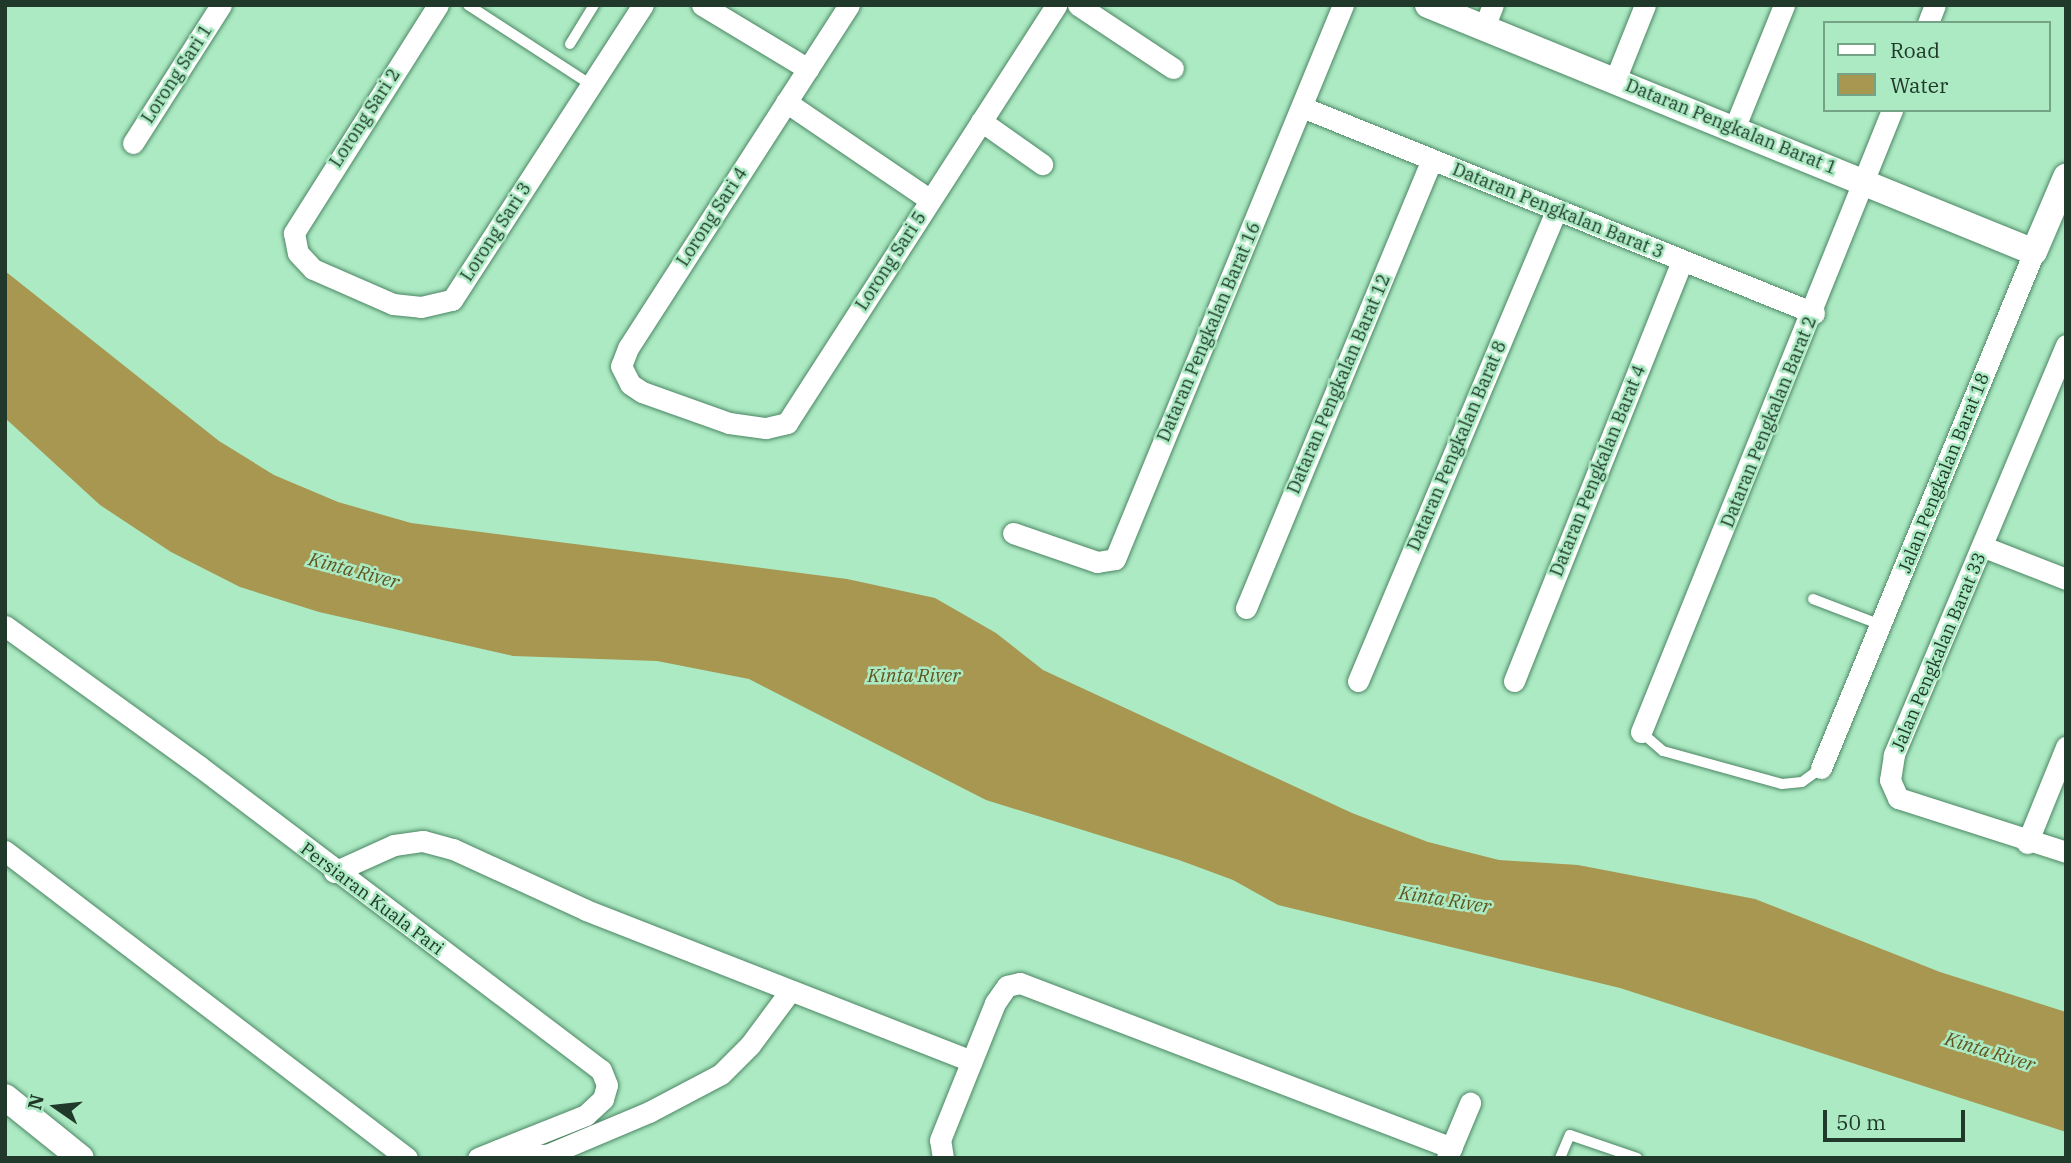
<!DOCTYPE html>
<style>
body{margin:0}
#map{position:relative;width:2071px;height:1163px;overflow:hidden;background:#aceac3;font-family:"IBM Plex Serif",serif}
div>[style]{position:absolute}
.water>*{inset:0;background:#a79751}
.roads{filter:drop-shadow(0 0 2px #4c8664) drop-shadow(0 0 2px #4c8664)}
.service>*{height:10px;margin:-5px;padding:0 5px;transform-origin:5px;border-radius:5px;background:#fff}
.minor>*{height:21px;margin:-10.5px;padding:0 10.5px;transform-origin:10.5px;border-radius:10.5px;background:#fff}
.tertiary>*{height:26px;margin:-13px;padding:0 13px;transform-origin:13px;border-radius:13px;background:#fff}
span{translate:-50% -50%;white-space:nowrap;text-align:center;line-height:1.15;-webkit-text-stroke:5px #aceac3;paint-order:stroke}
.street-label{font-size:18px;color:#20392a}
.water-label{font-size:19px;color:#60541f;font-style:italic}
.frame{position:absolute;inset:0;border:7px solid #20392a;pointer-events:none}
.legend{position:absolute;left:1823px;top:21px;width:228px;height:91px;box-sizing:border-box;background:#aceac3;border:2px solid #74a386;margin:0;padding:9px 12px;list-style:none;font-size:21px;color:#20392a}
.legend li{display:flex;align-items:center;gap:14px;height:35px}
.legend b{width:35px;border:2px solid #74a386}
.north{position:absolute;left:21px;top:1072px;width:70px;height:70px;-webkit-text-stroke:5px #aceac3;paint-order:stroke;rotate:284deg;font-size:19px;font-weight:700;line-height:28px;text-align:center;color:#20392a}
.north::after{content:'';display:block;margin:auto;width:24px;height:32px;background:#20392a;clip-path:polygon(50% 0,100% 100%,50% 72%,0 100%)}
.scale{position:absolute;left:1823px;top:1110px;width:142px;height:32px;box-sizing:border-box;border:4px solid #20392a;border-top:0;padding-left:9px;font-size:21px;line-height:24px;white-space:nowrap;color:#20392a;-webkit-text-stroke:5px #aceac3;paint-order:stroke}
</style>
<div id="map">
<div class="water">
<div style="clip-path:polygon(5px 271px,219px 441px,274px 475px,338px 502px,411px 523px,847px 579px,935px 598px,996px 633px,1043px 670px,1352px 813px,1428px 842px,1499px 860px,1578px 865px,1755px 899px,1940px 972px,2066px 1012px,2066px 1132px,1620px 988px,1278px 905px,1233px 880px,1179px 860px,986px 800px,749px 679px,657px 661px,513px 656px,319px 612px,240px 587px,171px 552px,100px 505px,5px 418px)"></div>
</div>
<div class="roads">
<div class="service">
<div style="left:468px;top:5px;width:147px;rotate:33deg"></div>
<div style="left:570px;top:44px;width:46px;rotate:-58.4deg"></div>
<div style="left:1813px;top:599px;width:73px;rotate:20.9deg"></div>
<div style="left:1641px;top:732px;width:29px;rotate:41deg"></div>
<div style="left:1663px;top:751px;width:123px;rotate:15.5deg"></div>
<div style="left:1782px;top:784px;width:20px;rotate:-6deg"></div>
<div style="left:1802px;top:782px;width:24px;rotate:-36deg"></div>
<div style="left:1560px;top:1158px;width:25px;rotate:-67deg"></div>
<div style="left:1570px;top:1135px;width:71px;rotate:18.9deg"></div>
</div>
<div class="minor">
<div style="left:438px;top:5px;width:270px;rotate:122.3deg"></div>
<div style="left:294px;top:233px;width:20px;rotate:79deg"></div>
<div style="left:298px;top:253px;width:22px;rotate:47deg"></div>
<div style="left:313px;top:269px;width:87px;rotate:23.6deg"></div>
<div style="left:393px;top:304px;width:28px;rotate:6deg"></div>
<div style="left:421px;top:307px;width:32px;rotate:-13deg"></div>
<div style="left:452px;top:300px;width:351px;rotate:-57.1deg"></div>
<div style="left:702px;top:5px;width:124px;rotate:31.1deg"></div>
<div style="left:849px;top:5px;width:408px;rotate:122.8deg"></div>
<div style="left:628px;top:348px;width:19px;rotate:111deg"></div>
<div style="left:621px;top:366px;width:20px;rotate:63deg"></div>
<div style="left:630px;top:384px;width:14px;rotate:34deg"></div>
<div style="left:642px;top:392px;width:92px;rotate:19.6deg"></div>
<div style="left:729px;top:423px;width:37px;rotate:8deg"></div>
<div style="left:766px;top:428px;width:22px;rotate:-13deg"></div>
<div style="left:787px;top:423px;width:497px;rotate:-57.2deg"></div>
<div style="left:1078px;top:5px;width:114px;rotate:33.6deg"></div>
<div style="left:1928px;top:23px;width:19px;rotate:-69deg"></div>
<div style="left:1484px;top:28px;width:25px;rotate:-69deg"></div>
<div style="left:1615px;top:80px;width:81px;rotate:-68.2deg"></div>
<div style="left:786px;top:102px;width:174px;rotate:34.2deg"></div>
<div style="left:1302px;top:107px;width:552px;rotate:21.92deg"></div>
<div style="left:981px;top:121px;width:75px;rotate:35.2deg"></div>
<div style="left:1734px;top:129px;width:134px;rotate:-68deg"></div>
<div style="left:133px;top:143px;width:164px;rotate:-57.5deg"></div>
<div style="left:2066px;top:345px;width:445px;rotate:112.8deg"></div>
<div style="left:1894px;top:755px;width:25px;rotate:99deg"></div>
<div style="left:1890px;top:780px;width:20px;rotate:66deg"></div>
<div style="left:1898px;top:798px;width:176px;rotate:17.8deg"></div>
<div style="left:1013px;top:533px;width:89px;rotate:19deg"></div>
<div style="left:1097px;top:562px;width:18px;rotate:-9deg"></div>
<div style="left:1115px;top:559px;width:599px;rotate:-67.63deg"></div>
<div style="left:1984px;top:547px;width:88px;rotate:21.3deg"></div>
<div style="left:1246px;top:608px;width:485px;rotate:-67.5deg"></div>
<div style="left:5px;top:626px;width:239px;rotate:35.8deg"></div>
<div style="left:199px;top:766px;width:504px;rotate:37.1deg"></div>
<div style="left:601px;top:1070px;width:16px;rotate:68deg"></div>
<div style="left:607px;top:1085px;width:15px;rotate:106deg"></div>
<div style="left:603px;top:1099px;width:23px;rotate:137deg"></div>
<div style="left:586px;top:1115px;width:116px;rotate:158.3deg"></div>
<div style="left:1358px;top:681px;width:510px;rotate:-67.16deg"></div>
<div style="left:1514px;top:681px;width:451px;rotate:-68.2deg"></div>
<div style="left:1641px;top:732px;width:671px;rotate:-68.02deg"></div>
<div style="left:1821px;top:768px;width:558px;rotate:-67.57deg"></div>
<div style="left:2027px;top:843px;width:104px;rotate:-67.9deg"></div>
<div style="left:5px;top:851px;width:506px;rotate:37.37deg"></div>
<div style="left:334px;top:872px;width:66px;rotate:-24.2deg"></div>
<div style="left:394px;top:845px;width:29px;rotate:-8deg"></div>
<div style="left:423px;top:841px;width:31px;rotate:15deg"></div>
<div style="left:453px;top:849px;width:146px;rotate:24.6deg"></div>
<div style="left:586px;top:910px;width:414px;rotate:21.4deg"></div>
<div style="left:498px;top:1150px;width:13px;rotate:29deg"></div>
<div style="left:509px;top:1156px;width:38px;rotate:-2deg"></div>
<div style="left:547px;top:1155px;width:111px;rotate:-22.9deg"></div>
<div style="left:649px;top:1112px;width:81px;rotate:-27.8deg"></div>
<div style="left:721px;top:1074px;width:41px;rotate:-45deg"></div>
<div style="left:750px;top:1045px;width:67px;rotate:-53.5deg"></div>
<div style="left:943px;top:1158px;width:18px;rotate:-99deg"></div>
<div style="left:940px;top:1140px;width:148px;rotate:-68.1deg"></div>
<div style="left:995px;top:1003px;width:21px;rotate:-55deg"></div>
<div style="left:1007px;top:986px;width:13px;rotate:-13deg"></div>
<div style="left:1020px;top:983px;width:462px;rotate:20.9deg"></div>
<div style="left:1447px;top:1158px;width:60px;rotate:-67.3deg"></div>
</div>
<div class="tertiary">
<div style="left:1428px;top:5px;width:654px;rotate:22.18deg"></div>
<div style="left:2034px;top:252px;width:82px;rotate:-66.9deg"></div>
<div style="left:5px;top:1097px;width:97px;rotate:38.8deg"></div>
</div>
</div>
<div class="street-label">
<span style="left:177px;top:74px;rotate:-57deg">Lorong Sari 1</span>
<span style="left:365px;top:118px;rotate:-57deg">Lorong Sari 2</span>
<span style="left:1731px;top:127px;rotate:22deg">Dataran Pengkalan Barat 1</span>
<span style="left:1558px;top:211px;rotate:22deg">Dataran Pengkalan Barat 3</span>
<span style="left:712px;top:217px;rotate:-57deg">Lorong Sari 4</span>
<span style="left:496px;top:232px;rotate:-57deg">Lorong Sari 3</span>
<span style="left:891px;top:261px;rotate:-57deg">Lorong Sari 5</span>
<span style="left:1209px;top:332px;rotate:-67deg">Dataran Pengkalan Barat 16</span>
<span style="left:1339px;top:384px;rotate:-67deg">Dataran Pengkalan Barat 12</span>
<span style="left:1769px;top:422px;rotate:-68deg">Dataran Pengkalan Barat 2</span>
<span style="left:1457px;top:446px;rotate:-67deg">Dataran Pengkalan Barat 8</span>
<span style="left:1598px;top:471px;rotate:-68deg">Dataran Pengkalan Barat 4</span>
<span style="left:1944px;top:473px;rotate:-68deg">Jalan Pengkalan Barat 18</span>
<span style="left:1939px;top:652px;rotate:-67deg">Jalan Pengkalan Barat 33</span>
<span style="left:372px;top:899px;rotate:37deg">Persiaran Kuala Pari</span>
</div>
<div class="water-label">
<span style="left:354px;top:571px;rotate:15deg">Kinta River</span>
<span style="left:914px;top:676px">Kinta River</span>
<span style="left:1445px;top:900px;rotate:9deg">Kinta River</span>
<span style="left:1990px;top:1052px;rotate:17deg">Kinta River</span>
</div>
<div class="frame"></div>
<ul class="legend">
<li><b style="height:9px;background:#fff"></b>Road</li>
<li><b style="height:19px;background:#a79751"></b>Water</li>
</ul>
<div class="north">N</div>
<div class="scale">50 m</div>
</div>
